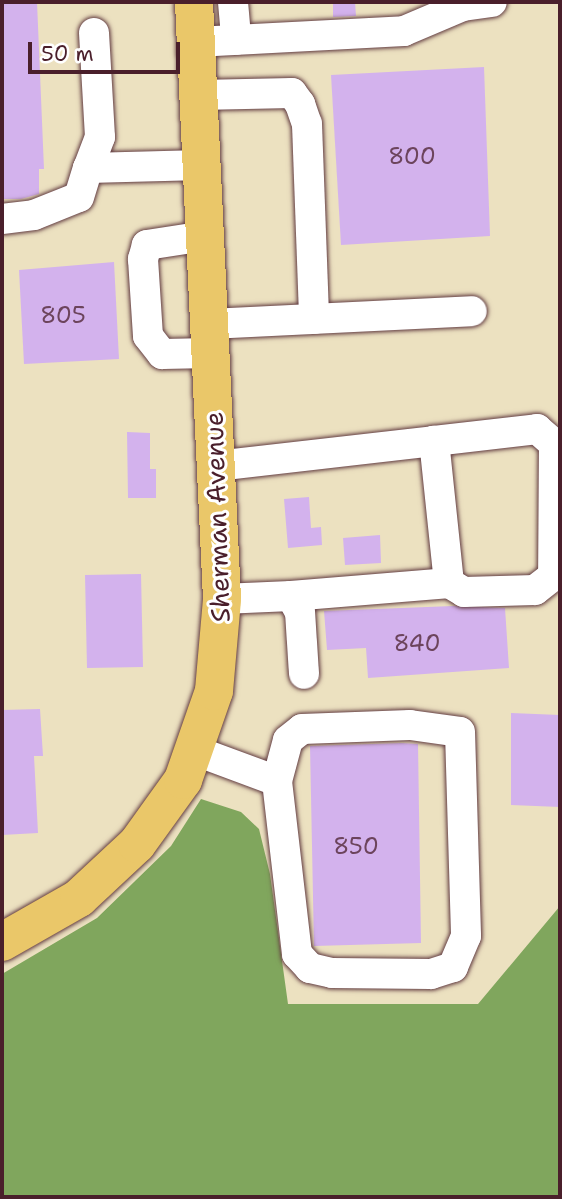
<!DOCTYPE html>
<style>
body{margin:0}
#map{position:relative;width:562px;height:1199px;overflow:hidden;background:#ece1c0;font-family:"Shantell Sans",sans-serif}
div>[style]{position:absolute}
.forest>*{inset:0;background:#80a65d}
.building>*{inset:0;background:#d3b2ed}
.roads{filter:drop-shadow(0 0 2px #623c41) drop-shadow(0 0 2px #623c41)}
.minor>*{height:30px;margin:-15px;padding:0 15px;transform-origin:15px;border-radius:15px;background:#fff}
.major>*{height:38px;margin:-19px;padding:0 19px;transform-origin:19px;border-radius:19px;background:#eac769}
span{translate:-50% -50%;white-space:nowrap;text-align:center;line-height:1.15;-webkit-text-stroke:6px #fff;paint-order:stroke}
.number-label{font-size:23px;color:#6c445c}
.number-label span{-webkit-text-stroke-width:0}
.street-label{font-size:26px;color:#4a1f2b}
.frame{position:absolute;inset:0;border:4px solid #4a1f2b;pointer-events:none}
.scale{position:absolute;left:28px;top:42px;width:152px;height:32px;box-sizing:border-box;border:4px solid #4a1f2b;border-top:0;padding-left:9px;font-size:21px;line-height:24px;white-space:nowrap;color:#4a1f2b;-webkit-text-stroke:5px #fff;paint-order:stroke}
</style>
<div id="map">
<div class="forest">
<div style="clip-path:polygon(201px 799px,241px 812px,259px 829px,270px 874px,288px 1004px,478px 1004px,560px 906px,560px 1197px,2px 1197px,2px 974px,97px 918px,171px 846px)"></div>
</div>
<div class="building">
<div style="clip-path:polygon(2px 2px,37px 2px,44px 169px,39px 169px,39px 194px,21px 199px,2px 199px)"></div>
<div style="clip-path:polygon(333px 2px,355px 2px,356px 16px,333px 17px)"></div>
<div style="clip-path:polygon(484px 67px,490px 236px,341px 245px,331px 75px)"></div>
<div style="clip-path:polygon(114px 262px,119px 359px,24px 364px,19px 270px)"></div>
<div style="clip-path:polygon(127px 432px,150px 433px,150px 469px,156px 469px,156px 498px,128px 498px)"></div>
<div style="clip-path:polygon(309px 497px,311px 528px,321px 527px,322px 545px,288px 548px,284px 499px)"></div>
<div style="clip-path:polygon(380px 535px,381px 563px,345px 565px,343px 538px)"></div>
<div style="clip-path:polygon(141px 574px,143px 667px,87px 668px,85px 575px)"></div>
<div style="clip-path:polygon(453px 606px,505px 608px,509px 668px,368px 678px,366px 648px,327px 650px,324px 611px)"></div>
<div style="clip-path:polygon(40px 709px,43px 756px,34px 756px,38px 833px,2px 835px,2px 710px)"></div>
<div style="clip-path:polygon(511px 713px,560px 715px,560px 807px,511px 805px)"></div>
<div style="clip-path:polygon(402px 743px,418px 744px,421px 943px,314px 946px,310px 746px)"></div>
</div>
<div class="roads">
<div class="minor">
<div style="left:233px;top:2px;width:38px;rotate:85deg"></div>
<div style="left:94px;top:33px;width:104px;rotate:86.7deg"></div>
<div style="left:100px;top:137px;width:33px;rotate:111deg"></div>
<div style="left:88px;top:168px;width:114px;rotate:-1.5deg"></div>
<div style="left:196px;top:42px;width:208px;rotate:-3deg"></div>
<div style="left:404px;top:31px;width:64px;rotate:-23deg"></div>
<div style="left:463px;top:6px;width:29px;rotate:-8deg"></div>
<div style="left:199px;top:95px;width:93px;rotate:-1.2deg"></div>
<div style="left:292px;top:93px;width:14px;rotate:54deg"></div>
<div style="left:300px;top:104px;width:21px;rotate:71deg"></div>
<div style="left:307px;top:124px;width:195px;rotate:87.9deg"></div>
<div style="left:2px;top:219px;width:32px;rotate:-7deg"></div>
<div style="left:34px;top:215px;width:48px;rotate:-21.8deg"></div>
<div style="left:79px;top:197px;width:30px;rotate:-73deg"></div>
<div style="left:205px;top:236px;width:59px;rotate:171.2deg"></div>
<div style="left:147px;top:245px;width:15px;rotate:106deg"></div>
<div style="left:143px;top:259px;width:77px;rotate:86.3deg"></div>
<div style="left:148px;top:336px;width:23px;rotate:52deg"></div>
<div style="left:162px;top:354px;width:49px;rotate:-1.2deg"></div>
<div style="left:209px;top:324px;width:263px;rotate:-2.8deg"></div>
<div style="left:216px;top:466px;width:219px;rotate:-6.5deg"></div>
<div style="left:434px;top:441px;width:104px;rotate:-6.6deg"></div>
<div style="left:537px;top:429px;width:23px;rotate:41deg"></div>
<div style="left:554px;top:444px;width:132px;rotate:90.4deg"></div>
<div style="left:553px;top:576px;width:23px;rotate:142deg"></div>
<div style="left:535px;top:590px;width:71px;rotate:178.4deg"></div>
<div style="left:464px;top:592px;width:17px;rotate:-149deg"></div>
<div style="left:449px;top:583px;width:143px;rotate:-96deg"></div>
<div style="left:291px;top:596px;width:159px;rotate:-4.7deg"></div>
<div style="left:222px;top:599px;width:69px;rotate:-2.5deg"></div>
<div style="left:291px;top:596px;width:18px;rotate:61deg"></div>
<div style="left:300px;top:612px;width:62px;rotate:86.3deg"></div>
<div style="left:410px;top:725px;width:50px;rotate:8deg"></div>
<div style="left:460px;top:732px;width:204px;rotate:88.3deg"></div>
<div style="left:466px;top:936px;width:34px;rotate:113deg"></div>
<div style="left:453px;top:967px;width:23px;rotate:162deg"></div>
<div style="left:431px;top:974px;width:99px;rotate:-179.4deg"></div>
<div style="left:332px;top:973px;width:23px;rotate:-167deg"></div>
<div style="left:310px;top:968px;width:19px;rotate:-133deg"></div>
<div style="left:297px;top:954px;width:174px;rotate:-96.6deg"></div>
<div style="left:277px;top:781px;width:42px;rotate:-75deg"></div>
<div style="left:288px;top:740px;width:18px;rotate:-38deg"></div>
<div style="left:302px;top:729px;width:108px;rotate:-2.1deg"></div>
<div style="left:196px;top:751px;width:86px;rotate:20.3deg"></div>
</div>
<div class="major">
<div style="left:2px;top:942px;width:89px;rotate:-29.7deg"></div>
<div style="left:79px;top:898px;width:79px;rotate:-43deg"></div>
<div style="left:137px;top:844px;width:79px;rotate:-54.3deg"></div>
<div style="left:183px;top:780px;width:94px;rotate:-70.8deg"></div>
<div style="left:214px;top:691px;width:92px;rotate:-85deg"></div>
<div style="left:222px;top:599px;width:598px;rotate:-92.69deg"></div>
</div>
</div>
<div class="number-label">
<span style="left:412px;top:156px">800</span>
<span style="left:63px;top:315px">805</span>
<span style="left:417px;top:643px">840</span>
<span style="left:356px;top:846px">850</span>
</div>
<div class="street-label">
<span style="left:217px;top:517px;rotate:-92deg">Sherman Avenue</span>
</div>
<div class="frame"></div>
<div class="scale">50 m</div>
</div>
